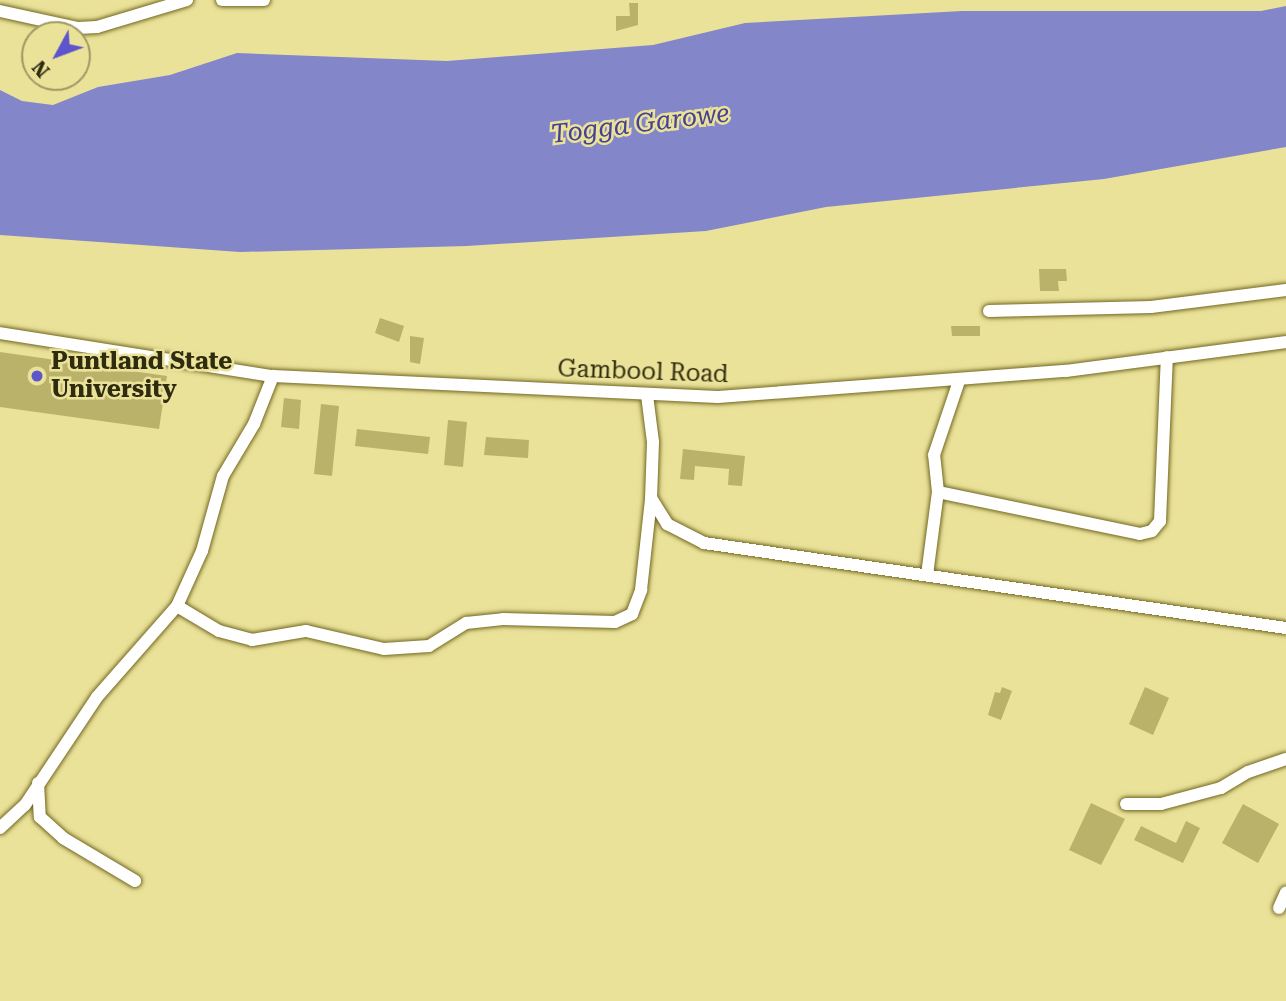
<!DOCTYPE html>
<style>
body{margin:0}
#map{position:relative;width:1286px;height:1001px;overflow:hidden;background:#ebe29a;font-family:"Roboto Serif",serif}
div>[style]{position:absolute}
.water>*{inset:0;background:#8486ca}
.building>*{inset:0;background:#bab16b}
.roads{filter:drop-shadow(0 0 2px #726820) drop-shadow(0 0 2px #726820)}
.minor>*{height:12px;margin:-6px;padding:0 6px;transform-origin:6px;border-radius:6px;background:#fff}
.dots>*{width:19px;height:19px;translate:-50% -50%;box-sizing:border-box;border:4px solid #ebe29a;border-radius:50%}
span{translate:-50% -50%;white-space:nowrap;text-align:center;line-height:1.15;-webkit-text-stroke:5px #ebe29a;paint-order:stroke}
.poi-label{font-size:24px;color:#2f2b0e;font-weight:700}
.left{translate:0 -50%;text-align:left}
.street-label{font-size:24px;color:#2f2b0e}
.water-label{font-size:26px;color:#464194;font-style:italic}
.north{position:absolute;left:21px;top:21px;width:70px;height:70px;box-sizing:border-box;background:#ebe29a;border:2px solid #a09962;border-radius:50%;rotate:229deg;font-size:19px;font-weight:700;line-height:28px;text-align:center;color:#2f2b0e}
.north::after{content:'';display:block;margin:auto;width:24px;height:32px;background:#5e55cd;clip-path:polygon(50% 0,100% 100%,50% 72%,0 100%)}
</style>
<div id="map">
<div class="water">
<div style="clip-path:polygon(1286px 6px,1286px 147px,1104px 179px,826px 207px,706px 231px,467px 246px,240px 252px,0 235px,0 90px,22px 101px,53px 105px,98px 87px,170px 75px,237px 53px,447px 61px,653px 45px,745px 23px,962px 11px,1261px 11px)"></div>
</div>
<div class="building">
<div style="clip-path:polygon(629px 3px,638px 3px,638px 25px,616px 31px,616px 16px,630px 16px)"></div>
<div style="clip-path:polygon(1039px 269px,1066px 269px,1067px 281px,1058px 281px,1059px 291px,1040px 291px)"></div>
<div style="clip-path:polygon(380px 318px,404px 326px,399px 342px,375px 333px)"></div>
<div style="clip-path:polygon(951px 326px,980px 326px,980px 336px,952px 336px)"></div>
<div style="clip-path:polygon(410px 336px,424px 338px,420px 364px,410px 362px)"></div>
<div style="clip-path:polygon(0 352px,167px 376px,159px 429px,0 407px)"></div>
<div style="clip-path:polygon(284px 398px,301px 400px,299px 429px,281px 427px)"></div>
<div style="clip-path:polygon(321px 404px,339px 406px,332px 476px,314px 474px)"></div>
<div style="clip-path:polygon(448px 420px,467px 422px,463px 467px,444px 465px)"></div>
<div style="clip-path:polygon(357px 429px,430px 437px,428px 454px,355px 446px)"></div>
<div style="clip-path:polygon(486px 437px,529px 440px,528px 458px,484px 455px)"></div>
<div style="clip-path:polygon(683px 449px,745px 456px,742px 486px,728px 485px,729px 469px,695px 466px,694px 480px,680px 479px)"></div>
<div style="clip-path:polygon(1002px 687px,1012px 691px,1001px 720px,988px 715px,995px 692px,1000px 693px)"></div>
<div style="clip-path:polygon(1145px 687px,1169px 698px,1153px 735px,1129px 724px)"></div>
<div style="clip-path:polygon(1091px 803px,1125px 819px,1101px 865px,1069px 850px)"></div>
<div style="clip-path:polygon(1243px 804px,1279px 824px,1258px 863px,1222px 843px)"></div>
<div style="clip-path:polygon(1186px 821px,1200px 828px,1183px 863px,1134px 840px,1141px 826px,1176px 843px)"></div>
</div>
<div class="roads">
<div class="minor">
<div style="left:222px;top:0;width:42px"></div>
<div style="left:0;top:11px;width:80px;rotate:12.3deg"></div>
<div style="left:78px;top:28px;width:19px;rotate:-3deg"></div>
<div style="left:97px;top:27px;width:94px;rotate:-16.7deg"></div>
<div style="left:989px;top:311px;width:162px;rotate:-1.4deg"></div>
<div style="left:1151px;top:307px;width:136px;rotate:-7.2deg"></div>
<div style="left:0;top:333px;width:276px;rotate:9deg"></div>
<div style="left:273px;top:376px;width:445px;rotate:2.7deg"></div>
<div style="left:718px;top:397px;width:349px;rotate:-4.3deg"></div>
<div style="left:1066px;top:371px;width:222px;rotate:-7.5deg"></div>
<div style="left:647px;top:395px;width:47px;rotate:82.7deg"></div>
<div style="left:653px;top:442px;width:56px;rotate:92deg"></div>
<div style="left:651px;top:498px;width:31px;rotate:58deg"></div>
<div style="left:667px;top:524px;width:42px;rotate:27.2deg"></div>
<div style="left:704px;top:543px;width:588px;rotate:8.31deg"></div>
<div style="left:938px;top:492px;width:206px;rotate:11.7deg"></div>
<div style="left:1140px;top:534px;width:12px;rotate:-14deg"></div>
<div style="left:1152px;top:531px;width:13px;rotate:-51deg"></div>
<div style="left:1160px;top:521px;width:164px;rotate:-87.6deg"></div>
<div style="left:927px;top:575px;width:84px;rotate:-82.5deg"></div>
<div style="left:938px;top:492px;width:37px;rotate:-96deg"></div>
<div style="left:934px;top:455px;width:78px;rotate:-71.3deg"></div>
<div style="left:177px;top:606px;width:49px;rotate:30.8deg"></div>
<div style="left:219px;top:631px;width:34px;rotate:15deg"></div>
<div style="left:252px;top:640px;width:55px;rotate:-9.5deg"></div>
<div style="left:306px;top:631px;width:80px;rotate:13deg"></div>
<div style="left:384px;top:649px;width:45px;rotate:-3.8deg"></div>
<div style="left:429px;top:646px;width:44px;rotate:-31.9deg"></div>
<div style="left:466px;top:623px;width:37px;rotate:-6deg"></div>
<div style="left:503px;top:619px;width:112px;rotate:1.5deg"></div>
<div style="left:615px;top:622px;width:19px;rotate:-25deg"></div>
<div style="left:632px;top:614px;width:26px;rotate:-69deg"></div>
<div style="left:641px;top:590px;width:92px;rotate:-83.7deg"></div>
<div style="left:38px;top:783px;width:34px;rotate:87deg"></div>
<div style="left:40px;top:817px;width:31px;rotate:42deg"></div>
<div style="left:63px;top:838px;width:84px;rotate:30.8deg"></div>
<div style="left:1126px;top:804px;width:35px"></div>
<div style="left:1161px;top:804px;width:62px;rotate:-14.9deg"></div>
<div style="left:1221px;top:788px;width:31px;rotate:-31deg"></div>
<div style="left:1248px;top:772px;width:40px;rotate:-18.9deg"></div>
<div style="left:0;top:828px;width:34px;rotate:-43deg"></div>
<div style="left:25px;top:805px;width:130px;rotate:-56.3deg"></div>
<div style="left:97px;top:697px;width:121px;rotate:-48.7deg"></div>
<div style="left:177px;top:606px;width:60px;rotate:-65.6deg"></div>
<div style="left:202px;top:551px;width:78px;rotate:-74.4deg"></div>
<div style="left:223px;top:476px;width:61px;rotate:-59.2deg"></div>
<div style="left:254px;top:424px;width:52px;rotate:-68.4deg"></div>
<div style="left:1279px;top:908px;width:17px;rotate:-66deg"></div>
</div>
</div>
<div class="dots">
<div style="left:37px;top:376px;background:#5e55cd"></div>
</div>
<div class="poi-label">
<span class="left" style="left:51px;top:376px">Puntland State<br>University</span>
</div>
<div class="street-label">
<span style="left:643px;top:372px;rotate:2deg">Gambool Road</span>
</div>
<div class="water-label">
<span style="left:640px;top:124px;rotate:-7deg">Togga Garowe</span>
</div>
<div class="north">N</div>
</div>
